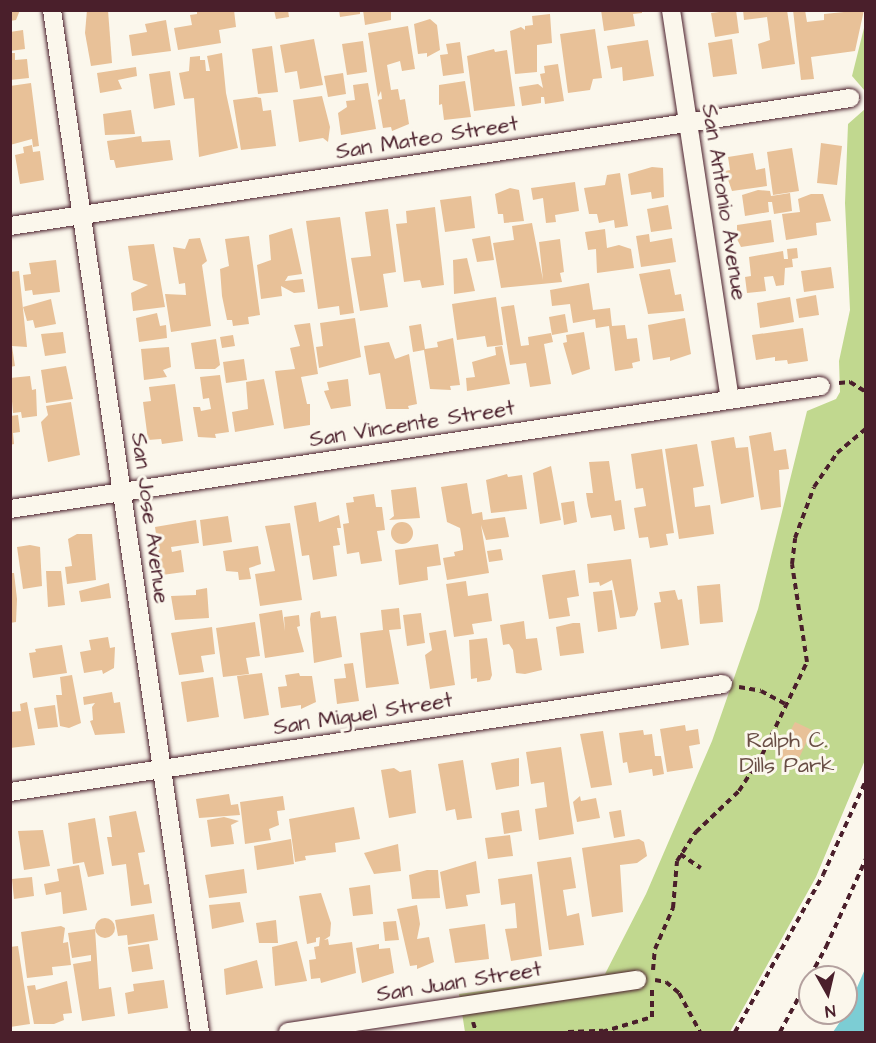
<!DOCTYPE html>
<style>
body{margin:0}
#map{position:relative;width:876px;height:1043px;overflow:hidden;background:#fbf7ec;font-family:"Architects Daughter",sans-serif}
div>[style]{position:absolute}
.green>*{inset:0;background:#c1d88f}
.water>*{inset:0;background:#7ccdd4}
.building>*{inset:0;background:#e8c198}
.round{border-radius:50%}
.path>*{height:4px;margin-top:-2px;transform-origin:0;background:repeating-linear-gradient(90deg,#4a1f2b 0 6px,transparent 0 10.5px)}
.roads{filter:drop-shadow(0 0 2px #4a1f2b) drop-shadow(0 0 2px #4a1f2b)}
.minor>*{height:18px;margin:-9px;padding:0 9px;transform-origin:9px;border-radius:9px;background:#fbf7ec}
span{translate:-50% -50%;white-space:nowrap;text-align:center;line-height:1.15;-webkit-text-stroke:6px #fbf7ec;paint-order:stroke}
.street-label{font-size:22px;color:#4a1f2b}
.park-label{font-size:22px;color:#684d44}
.frame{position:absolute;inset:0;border:12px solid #4a1f2b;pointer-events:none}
.north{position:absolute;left:798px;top:965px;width:60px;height:60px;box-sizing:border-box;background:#fbf7ec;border:2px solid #b4a19f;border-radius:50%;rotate:172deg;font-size:16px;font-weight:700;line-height:24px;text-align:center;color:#4a1f2b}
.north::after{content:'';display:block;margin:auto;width:21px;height:27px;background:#4a1f2b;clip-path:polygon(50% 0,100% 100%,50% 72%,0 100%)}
</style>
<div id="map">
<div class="green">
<div style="clip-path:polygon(865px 24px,865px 91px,852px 76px)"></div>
<div style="clip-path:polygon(865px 109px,865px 760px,816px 877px,730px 1032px,465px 1032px,459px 994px,605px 974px,646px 894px,712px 741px,758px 609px,807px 411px,836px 399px,840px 392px,839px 361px,850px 310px,845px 203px,848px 124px)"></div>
</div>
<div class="water">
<div style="clip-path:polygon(865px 969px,865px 1032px,833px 1032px,846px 1013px)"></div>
</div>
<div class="building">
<div style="clip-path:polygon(10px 10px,20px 10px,16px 20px,10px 21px)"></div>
<div style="clip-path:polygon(87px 10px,108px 10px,112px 63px,91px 66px,85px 33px)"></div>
<div style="clip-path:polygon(197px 10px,234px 10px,236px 27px,219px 30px,221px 43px,178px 50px,174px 28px,192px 25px,190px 15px,197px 14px)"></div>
<div style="clip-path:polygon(274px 10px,288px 10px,289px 17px,276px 19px)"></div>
<div style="clip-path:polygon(339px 10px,360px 10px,360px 14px,340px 17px)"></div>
<div style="clip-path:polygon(363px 10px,391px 12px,391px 20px,365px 25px)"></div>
<div style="clip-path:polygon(601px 10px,642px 10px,642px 13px,633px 14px,635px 26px,604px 31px)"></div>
<div style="clip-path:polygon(736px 10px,739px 33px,715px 37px,711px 13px)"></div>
<div style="clip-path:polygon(743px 10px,787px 10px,795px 64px,762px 69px,758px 44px,770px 40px,767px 17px,744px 20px)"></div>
<div style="clip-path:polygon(793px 10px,805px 10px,807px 22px,824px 20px,824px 14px,864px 10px,855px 51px,811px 57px,814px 79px,801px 80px)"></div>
<div style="clip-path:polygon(550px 14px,552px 43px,537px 45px,537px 72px,515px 74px,510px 31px,521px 27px,525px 30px,525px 26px,533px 25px,532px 16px)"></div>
<div style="clip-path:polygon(430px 19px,437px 25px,440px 50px,427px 57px,427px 53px,418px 54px,414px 24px)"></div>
<div style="clip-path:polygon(166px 20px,171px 51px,132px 56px,129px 35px,147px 32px,145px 24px)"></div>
<div style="clip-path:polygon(408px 26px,415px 69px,402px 71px,400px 61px,387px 65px,391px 90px,398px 89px,400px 100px,405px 99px,409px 124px,392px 131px,391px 127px,383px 128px,378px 100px,382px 99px,381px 91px,378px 97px,368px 33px)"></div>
<div style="clip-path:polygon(595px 29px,602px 78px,593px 79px,590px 90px,568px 93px,560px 34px)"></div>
<div style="clip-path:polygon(23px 30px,25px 49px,10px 51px,10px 32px)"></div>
<div style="clip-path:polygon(314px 39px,323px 85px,300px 89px,297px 71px,285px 73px,280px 45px)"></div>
<div style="clip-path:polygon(732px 39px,737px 74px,713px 77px,708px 43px)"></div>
<div style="clip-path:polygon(648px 40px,654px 76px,623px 81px,622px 67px,611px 69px,607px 46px)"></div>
<div style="clip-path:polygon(363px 41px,367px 72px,347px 75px,342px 44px)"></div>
<div style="clip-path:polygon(460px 42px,464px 73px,443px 76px,440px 55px,448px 54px,446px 44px)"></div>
<div style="clip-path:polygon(272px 46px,278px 92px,258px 94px,252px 49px)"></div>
<div style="clip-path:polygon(494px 49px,495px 52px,507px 50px,515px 106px,474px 111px,467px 56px)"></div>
<div style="clip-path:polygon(10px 53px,15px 53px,15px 60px,27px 59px,29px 78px,10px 80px)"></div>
<div style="clip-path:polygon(222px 53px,226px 93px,238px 148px,199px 157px,194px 98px,184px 99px,179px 73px,189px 71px,190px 57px,200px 56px,200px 60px,205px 60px,206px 71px,210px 71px,207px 56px)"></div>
<div style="clip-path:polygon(558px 64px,564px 101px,545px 104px,544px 97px,541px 97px,541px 103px,522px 106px,519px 87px,538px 84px,543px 88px,540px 74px,545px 73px,544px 66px)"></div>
<div style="clip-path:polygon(136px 67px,137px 76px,118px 80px,122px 89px,100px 93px,97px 73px)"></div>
<div style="clip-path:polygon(170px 71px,175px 105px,154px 109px,149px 74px)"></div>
<div style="clip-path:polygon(343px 73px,346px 94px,328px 97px,324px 76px)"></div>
<div style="clip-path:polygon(465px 81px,471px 117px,444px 120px,442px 104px,439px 105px,439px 85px)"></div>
<div style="clip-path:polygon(31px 83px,39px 146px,33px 147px,32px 139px,10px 145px,10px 86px)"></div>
<div style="clip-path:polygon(368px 83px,376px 129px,341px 135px,338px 113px,347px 107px,346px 101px,355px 100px,353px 85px)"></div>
<div style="clip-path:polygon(322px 96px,330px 127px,328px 142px,323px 138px,299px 142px,293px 100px)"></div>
<div style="clip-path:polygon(256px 97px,261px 98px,263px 111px,271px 110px,276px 146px,241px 150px,233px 100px)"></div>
<div style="clip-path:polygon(131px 110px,135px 134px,105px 135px,103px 114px)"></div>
<div style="clip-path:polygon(141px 136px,142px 142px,170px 140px,173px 160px,116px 168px,114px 160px,110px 160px,107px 141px)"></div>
<div style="clip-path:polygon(821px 143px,842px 146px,837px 185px,817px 183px)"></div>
<div style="clip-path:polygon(32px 145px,33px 152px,40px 151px,44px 180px,20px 184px,15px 155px,24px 153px,23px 147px)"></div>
<div style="clip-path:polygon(792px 148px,799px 191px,773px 195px,767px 152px)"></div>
<div style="clip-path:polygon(753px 153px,756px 170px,765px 168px,767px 186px,732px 191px,725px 171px,730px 170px,728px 157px)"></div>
<div style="clip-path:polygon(652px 167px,663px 168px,664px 197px,652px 199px,651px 192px,631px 195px,628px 174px)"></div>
<div style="clip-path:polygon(620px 173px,628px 226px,615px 228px,614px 220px,599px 223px,597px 214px,589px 214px,584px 188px,605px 185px,607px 175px)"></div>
<div style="clip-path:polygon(575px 182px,579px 211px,555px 215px,556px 222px,546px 223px,543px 198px,533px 200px,531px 188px)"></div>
<div style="clip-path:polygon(510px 188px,519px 190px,524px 221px,504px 223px,503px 214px,498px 214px,495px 194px)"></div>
<div style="clip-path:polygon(758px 190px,770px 191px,771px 196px,790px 193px,792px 211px,774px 214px,772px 202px,768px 202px,769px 212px,745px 216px,742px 195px)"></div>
<div style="clip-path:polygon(811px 194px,823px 194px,831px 221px,816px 223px,817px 235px,786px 240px,782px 214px,800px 212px,798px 199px)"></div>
<div style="clip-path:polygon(471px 196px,475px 228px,445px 232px,440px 200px)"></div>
<div style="clip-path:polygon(668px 205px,672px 229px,651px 232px,647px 209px)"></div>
<div style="clip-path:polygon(435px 207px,444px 285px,422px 288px,420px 280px,404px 282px,396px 224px,407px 223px,406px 211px)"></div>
<div style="clip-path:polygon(388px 209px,396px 272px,383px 274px,388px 307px,360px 311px,351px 258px,371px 256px,365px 212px)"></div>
<div style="clip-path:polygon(340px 217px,354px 313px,340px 315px,339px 306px,318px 309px,306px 221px)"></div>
<div style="clip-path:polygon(771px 220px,774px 242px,741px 247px,737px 239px,737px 225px)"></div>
<div style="clip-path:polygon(532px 223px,543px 280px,539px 242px,560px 239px,564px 272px,560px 273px,562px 282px,501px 288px,493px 243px,514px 240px,512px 226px)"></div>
<div style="clip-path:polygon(292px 228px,302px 274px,288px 276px,285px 281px,303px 279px,305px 292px,294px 293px,281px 286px,282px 296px,261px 299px,257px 265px,271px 260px,269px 235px)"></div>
<div style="clip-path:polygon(605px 229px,607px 248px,619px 245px,631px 249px,634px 268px,597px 273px,596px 249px,588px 250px,585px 232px)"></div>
<div style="clip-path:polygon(649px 234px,650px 242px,672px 238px,676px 262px,641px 267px,636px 236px)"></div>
<div style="clip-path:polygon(249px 236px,260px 315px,248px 317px,249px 324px,233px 326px,232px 320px,227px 320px,222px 296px,220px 269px,229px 266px,225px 239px)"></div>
<div style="clip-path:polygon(490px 236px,494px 260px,477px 262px,472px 239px)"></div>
<div style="clip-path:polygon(200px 238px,207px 261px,202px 265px,211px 326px,171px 332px,165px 294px,186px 295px,185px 283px,179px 284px,173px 247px,185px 249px,189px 239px)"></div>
<div style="clip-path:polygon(154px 244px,165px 307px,133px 311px,131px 293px,148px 285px,133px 280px,128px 246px)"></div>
<div style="clip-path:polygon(797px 248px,798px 258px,792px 259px,793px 267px,785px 268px,784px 285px,776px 286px,773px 276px,764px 277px,766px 291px,747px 293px,745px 277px,751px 276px,749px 257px,783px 251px,784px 259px,788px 259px,787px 249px)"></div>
<div style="clip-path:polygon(467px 258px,475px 291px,454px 294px,453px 260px)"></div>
<div style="clip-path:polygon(56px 260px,60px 292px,33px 295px,32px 290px,25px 291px,23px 275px,31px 274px,29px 263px)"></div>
<div style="clip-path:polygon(831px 267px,834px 288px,804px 292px,801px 271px)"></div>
<div style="clip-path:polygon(670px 269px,675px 295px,681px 294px,684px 311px,648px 314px,639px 274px)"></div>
<div style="clip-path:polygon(19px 271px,27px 347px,12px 346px,15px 366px,10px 367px,10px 272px)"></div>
<div style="clip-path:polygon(589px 283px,593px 310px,610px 308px,612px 326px,625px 325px,627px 339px,637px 338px,640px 361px,632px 363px,633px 368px,615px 371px,609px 326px,596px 328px,595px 319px,573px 323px,570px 304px,552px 306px,550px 290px)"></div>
<div style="clip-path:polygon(816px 295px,819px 315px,799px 318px,796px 299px)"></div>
<div style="clip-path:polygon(496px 297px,503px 345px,487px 347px,485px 336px,457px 340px,452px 304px)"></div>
<div style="clip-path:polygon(790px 297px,794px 322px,760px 328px,757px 303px)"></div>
<div style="clip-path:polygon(51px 299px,56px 324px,35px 328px,33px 320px,27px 321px,23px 307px)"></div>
<div style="clip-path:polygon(514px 305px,521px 346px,529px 345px,528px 337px,551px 333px,553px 342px,544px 344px,551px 384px,530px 387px,526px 363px,510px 365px,501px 307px)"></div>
<div style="clip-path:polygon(157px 313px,160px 326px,166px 325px,167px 338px,139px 342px,136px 318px)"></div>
<div style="clip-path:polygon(565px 314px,568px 332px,552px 335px,549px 317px)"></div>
<div style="clip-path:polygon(355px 318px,361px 357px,319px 368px,316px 347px,323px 346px,320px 323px)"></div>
<div style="clip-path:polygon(685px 318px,691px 354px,670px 361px,670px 357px,653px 360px,648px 325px)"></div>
<div style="clip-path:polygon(310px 323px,318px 374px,301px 377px,307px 404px,310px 404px,310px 425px,284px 429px,275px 371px,295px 369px,290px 348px,300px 346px,294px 325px)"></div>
<div style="clip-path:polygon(421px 324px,425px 349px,438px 347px,437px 342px,453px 338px,460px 385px,450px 386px,451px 390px,430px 389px,424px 350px,413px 352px,409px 326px)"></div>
<div style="clip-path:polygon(803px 328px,808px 361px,788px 364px,787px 360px,775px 361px,775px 357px,756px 360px,752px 335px)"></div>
<div style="clip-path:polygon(63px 332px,66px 353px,45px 356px,41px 334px)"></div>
<div style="clip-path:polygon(584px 332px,590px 369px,572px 375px,563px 343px,567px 342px,566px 335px)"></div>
<div style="clip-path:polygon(233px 335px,235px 346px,222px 348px,220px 337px)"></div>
<div style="clip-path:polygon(216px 339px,220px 365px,215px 369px,195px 369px,191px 343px)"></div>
<div style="clip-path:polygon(389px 342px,395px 359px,409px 354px,417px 404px,408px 406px,409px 409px,386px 409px,380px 373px,369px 375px,364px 346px)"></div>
<div style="clip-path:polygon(502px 346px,510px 384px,467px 391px,466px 378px,475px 377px,472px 362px,496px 355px,495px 347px)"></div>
<div style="clip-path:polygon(169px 347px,171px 367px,163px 370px,167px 377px,144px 380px,141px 349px)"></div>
<div style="clip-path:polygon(244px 359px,247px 380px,226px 383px,223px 362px)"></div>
<div style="clip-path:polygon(66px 366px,73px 399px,46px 403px,41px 370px)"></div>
<div style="clip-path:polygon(220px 375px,229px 432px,215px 434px,216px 438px,198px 437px,193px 407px,200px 407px,201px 411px,211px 409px,209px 398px,203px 399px,200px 377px)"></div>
<div style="clip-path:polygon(30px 376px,32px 390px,36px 389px,37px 416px,22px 418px,21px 412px,13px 413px,10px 378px)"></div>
<div style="clip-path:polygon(264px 379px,274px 425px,235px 432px,232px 412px,248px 409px,246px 382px)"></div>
<div style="clip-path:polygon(348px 379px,351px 406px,331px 409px,324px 391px,329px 390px,327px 382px)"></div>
<div style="clip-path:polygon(175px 384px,183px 441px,162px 444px,161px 439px,148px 440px,143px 402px,151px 401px,149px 387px)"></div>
<div style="clip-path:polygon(71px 402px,80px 455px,48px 462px,41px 422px,48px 415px,46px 406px)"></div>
<div style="clip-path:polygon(18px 415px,20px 432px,13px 433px,14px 444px,10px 445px,10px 416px)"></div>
<div style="clip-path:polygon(771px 432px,774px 451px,786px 449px,789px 469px,779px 470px,781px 507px,761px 510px,749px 436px)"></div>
<div style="clip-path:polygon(734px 437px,736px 448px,748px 447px,754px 497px,721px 504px,711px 441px)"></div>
<div style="clip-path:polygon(697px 444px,704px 486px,693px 488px,695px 507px,710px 505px,714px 534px,679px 539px,665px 449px)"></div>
<div style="clip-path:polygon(662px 449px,674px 533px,666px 534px,668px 545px,650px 548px,648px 537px,639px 538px,634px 508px,646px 506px,643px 488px,636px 489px,631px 454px)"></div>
<div style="clip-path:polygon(609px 461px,615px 501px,621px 500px,625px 529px,614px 531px,611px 515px,591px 518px,588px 506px,586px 493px,593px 493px,589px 462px)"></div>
<div style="clip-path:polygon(551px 466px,561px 520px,540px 524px,533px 473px)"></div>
<div style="clip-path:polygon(507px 474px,508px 477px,522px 475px,527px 509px,491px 513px,486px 480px)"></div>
<div style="clip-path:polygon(467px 483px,472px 514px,482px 512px,483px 520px,505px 517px,509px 537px,486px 540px,481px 525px,489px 573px,447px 580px,443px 558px,455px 556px,454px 552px,463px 550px,463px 546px,460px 528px,447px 522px,441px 487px)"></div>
<div style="clip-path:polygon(416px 487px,420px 518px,389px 520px,394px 516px,391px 490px)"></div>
<div style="clip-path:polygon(374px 494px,376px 507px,382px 507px,385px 530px,377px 531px,382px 561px,361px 564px,359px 552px,347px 554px,343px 524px,349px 523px,346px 503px,354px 502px,353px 497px)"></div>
<div style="clip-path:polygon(574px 501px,577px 522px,564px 525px,561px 503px)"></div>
<div style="clip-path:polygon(316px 502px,319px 522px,339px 515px,341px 528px,337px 528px,340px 545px,333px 546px,337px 576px,313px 580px,309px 555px,302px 556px,294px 506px)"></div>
<div style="clip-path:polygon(228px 516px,232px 542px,203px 546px,200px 520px)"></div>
<div style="clip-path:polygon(196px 520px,199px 543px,171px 547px,172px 552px,181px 550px,184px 572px,162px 575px,155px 527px)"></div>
<div class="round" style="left:391px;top:522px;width:22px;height:22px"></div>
<div style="clip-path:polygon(290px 523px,302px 600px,260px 606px,255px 574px,275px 571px,265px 526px)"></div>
<div style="clip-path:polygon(77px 534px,92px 534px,96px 580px,67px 584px,65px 567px,72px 566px,68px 539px)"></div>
<div style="clip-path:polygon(438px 544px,441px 565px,427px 567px,428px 580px,399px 585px,395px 550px)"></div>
<div style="clip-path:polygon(30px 545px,40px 547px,42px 586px,23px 589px,17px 547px)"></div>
<div style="clip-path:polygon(258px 546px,261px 564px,249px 568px,251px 579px,239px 580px,238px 572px,226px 571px,223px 551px)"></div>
<div style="clip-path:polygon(501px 549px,503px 560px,489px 562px,487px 551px)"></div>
<div style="clip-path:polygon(631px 559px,638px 609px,635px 616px,620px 618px,612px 580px,600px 586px,599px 582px,589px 583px,587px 564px)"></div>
<div style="clip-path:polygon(575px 570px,579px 596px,567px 598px,570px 616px,549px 619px,542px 575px)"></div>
<div style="clip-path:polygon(46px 571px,61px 571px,65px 605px,48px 607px)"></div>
<div style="clip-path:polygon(10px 573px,14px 573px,17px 599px,16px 622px,10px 623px)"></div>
<div style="clip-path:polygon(466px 581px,468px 596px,488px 593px,492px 621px,472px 624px,474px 634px,454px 637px,446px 584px)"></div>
<div style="clip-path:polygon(109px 583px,111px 598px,81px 602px,79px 591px)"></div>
<div style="clip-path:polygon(720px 584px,723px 622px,700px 624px,697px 586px)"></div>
<div style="clip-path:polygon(207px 588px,209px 618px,175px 620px,171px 596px,196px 595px,196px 590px)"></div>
<div style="clip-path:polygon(612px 590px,617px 629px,598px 632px,593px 592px)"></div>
<div style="clip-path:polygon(675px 590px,678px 600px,682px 599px,689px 645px,661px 649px,654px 603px,661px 602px,659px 592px)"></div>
<div style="clip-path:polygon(399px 608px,401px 629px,389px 630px,399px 684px,366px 688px,360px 633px,383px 630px,381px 610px)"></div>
<div style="clip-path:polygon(282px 610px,285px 631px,284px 617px,299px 615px,300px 626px,297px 627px,304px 652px,265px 658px,259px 614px)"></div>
<div style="clip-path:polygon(320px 611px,321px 618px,336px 616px,342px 657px,314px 663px,310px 619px,311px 613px)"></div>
<div style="clip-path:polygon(421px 613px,425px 643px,407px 646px,403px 615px)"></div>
<div style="clip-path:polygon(524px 621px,526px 639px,537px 638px,542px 670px,525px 674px,516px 673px,513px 650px,509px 644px,503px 645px,500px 625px)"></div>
<div style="clip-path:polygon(255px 622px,260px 656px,246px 658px,249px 674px,223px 677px,216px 628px)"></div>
<div style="clip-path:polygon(573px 623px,580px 623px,584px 653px,560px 656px,556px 627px)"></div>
<div style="clip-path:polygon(212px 627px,215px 654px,201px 656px,204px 672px,179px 675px,171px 633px)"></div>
<div style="clip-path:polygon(446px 630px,455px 685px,430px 689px,425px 655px,432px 650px,429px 633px)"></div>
<div style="clip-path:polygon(108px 637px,110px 648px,115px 647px,114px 668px,103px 674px,102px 670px,84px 673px,80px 652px,91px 650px,89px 640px)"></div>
<div style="clip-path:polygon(487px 638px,492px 675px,490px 680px,477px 682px,477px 678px,471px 679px,469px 640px)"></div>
<div style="clip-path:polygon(62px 645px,67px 673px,33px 678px,29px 653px,36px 652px,35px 649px)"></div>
<div style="clip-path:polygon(353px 663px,359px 701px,337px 704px,334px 679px,346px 678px,344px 664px)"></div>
<div style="clip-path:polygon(262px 673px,269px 715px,244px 719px,237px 676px)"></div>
<div style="clip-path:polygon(299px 673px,300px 676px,312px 676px,316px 702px,301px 709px,301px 705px,281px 708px,278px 687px,287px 686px,285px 675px)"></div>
<div style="clip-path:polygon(72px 675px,81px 723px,69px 728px,60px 726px,56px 695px,62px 695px,60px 677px)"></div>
<div style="clip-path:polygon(213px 677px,219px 717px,187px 722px,181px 682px)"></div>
<div style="clip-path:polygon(112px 692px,114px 703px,120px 702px,125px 733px,95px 735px,90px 721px,93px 720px,92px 707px,95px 703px,84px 705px,83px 697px)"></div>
<div style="clip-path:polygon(27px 702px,35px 745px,10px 748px,10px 712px,21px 711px,20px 704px)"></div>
<div style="clip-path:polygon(55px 705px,58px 727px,38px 729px,34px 708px)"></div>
<div style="clip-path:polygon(795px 722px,812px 730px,795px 767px,777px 757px)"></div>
<div style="clip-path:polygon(685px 725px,686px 731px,698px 729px,700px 744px,689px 746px,693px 768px,667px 772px,660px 729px)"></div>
<div style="clip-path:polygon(643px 730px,644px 735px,652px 734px,655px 756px,661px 756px,664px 774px,653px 776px,652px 769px,629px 773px,627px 762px,623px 763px,619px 733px)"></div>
<div style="clip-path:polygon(603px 731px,612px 785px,591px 788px,580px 734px)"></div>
<div style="clip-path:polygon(561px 747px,574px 834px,539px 840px,535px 809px,547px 807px,544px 782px,531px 784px,526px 752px)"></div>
<div style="clip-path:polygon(519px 758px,519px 786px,496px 790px,491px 763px)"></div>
<div style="clip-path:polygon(463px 760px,472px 818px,457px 820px,455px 809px,446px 811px,438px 764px)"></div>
<div style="clip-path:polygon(394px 768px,400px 772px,411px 770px,416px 813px,389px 818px,381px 770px)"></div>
<div style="clip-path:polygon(229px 794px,231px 805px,238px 804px,240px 815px,199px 818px,196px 799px)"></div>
<div style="clip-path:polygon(283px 796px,285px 810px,277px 811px,279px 825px,269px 829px,271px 840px,245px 844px,240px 802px)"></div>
<div style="clip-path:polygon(580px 796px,581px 801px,596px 798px,600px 818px,577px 822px,573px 802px)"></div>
<div style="clip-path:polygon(354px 807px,360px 839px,335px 843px,336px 852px,305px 856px,306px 860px,295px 862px,289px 819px)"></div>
<div style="clip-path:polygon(519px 810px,522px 831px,504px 834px,501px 813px)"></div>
<div style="clip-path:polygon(621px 810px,625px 836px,614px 838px,609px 812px)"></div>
<div style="clip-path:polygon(136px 811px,145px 852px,138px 853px,144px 885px,149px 884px,152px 903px,131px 906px,126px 864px,112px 866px,107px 837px,112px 837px,109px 816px)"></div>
<div style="clip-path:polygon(224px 817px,239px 821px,231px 825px,234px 844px,211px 847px,207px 820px)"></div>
<div style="clip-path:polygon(95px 818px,104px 874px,88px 877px,84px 862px,73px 864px,68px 823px)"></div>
<div style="clip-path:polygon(43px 830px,50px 866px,24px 870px,18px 831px)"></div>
<div style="clip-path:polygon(510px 835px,513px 856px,488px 859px,485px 838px)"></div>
<div style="clip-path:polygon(291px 839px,294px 864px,257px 870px,254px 846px)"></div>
<div style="clip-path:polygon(639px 839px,644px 842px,647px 856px,637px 863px,620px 865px,623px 912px,592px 917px,582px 848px)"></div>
<div style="clip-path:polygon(398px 844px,401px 871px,374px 874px,364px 853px)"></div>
<div style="clip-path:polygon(571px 857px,576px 888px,563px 890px,567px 916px,579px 913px,584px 945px,549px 950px,537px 862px)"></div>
<div style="clip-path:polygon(476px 861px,480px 893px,466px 895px,468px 906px,446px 909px,440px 872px)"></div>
<div style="clip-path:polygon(79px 865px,87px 910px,63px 914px,61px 892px,46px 895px,44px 884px,59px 881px,57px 869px)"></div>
<div style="clip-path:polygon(244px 869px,247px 893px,209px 898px,205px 875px)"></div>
<div style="clip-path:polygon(427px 870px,438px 870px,440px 898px,412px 899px,409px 875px)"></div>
<div style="clip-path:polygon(532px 874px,542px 956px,511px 961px,505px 929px,517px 928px,515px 903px,501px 905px,498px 879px)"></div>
<div style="clip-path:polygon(32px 877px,34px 896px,14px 899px,12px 879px)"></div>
<div style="clip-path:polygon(370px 885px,373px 914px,353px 916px,349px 888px)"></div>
<div style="clip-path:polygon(321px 893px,331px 923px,330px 936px,324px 940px,328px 939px,329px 945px,352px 942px,356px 973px,321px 983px,320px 978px,311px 979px,309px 960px,316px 959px,314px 947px,319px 946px,320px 937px,316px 938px,316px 942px,307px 944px,299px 896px)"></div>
<div style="clip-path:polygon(240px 902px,244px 922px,212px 929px,209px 905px)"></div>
<div style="clip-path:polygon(417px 905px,420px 924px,417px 939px,429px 937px,434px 962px,417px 969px,417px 965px,410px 966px,397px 909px)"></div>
<div style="clip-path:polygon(154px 914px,158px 940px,128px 945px,127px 935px,118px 936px,115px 920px)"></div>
<div class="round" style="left:95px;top:918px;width:20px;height:20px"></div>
<div style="clip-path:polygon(276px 920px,278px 943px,259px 943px,256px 923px)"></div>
<div style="clip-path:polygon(396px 921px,399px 940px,385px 941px,383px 922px)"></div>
<div style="clip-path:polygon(485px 924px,489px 959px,455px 963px,449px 929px)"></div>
<div style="clip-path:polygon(61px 926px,65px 928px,63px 943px,68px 942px,71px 965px,52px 967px,53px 975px,27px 978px,21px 932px)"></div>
<div style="clip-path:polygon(95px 929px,99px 989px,111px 987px,115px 1016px,82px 1021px,73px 964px,91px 961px,91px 955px,72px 958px,68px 933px)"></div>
<div style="clip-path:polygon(297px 941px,307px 981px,275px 986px,272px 947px)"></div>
<div style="clip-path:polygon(149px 944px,153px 969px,132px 972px,128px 947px)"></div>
<div style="clip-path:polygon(379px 944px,379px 949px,390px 948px,394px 973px,362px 983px,356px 948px)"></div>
<div style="clip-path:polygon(18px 946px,30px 1024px,10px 1027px,10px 947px)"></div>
<div style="clip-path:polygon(257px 960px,263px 988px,226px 995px,224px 969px)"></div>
<div style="clip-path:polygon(164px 980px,168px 1008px,128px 1014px,125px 993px,134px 991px,133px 984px)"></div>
<div style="clip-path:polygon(67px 981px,72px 1013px,63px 1014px,64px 1020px,54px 1024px,34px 1024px,27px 986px,35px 985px,36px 990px)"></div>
</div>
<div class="path">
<div style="left:839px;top:383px;width:11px;rotate:-5deg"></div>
<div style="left:850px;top:382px;width:19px;rotate:32deg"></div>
<div style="left:739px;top:687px;width:22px;rotate:10deg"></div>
<div style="left:761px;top:691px;width:27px;rotate:28deg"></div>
<div style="left:680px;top:854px;width:25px;rotate:34deg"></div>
<div style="left:653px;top:970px;width:21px;rotate:-85deg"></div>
<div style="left:655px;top:949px;width:45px;rotate:-66.3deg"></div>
<div style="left:673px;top:908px;width:47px;rotate:-85.1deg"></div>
<div style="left:677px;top:861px;width:35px;rotate:-57deg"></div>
<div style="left:696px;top:832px;width:59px;rotate:-43.6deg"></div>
<div style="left:739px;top:791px;width:43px;rotate:-57.4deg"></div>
<div style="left:762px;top:755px;width:103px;rotate:-64.2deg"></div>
<div style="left:807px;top:662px;width:99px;rotate:-98.7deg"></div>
<div style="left:792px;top:564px;width:26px;rotate:-83deg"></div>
<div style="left:795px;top:538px;width:54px;rotate:-69.6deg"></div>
<div style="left:814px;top:487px;width:41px;rotate:-55.9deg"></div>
<div style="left:837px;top:453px;width:38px;rotate:-40deg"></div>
<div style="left:655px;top:980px;width:11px;rotate:10deg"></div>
<div style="left:666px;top:982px;width:17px;rotate:40deg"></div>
<div style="left:679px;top:993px;width:44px;rotate:61.7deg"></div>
<div style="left:473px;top:1022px;width:10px;rotate:73deg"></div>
<div style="left:568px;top:1032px;width:35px;rotate:-2deg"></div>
<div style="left:602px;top:1032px;width:52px;rotate:-16.7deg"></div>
<div style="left:652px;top:1017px;width:27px;rotate:-90deg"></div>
<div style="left:735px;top:1032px;width:180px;rotate:-60.7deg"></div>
<div style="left:823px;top:875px;width:104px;rotate:-65.6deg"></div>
<div style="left:780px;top:1032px;width:97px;rotate:-61.6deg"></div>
<div style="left:826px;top:947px;width:97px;rotate:-65.6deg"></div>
</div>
<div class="roads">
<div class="minor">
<div style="left:52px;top:10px;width:1033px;rotate:81.76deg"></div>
<div style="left:671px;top:10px;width:394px;rotate:81.4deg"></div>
<div style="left:10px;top:226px;width:850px;rotate:-8.66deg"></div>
<div style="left:10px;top:509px;width:820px;rotate:-8.62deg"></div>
<div style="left:10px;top:792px;width:721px;rotate:-8.61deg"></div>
<div style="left:288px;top:1032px;width:353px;rotate:-8.5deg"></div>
</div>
</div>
<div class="street-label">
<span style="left:427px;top:138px;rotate:-9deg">San Mateo Street</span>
<span style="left:724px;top:202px;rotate:81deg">San Antonio Avenue</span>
<span style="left:412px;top:424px;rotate:-9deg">San Vincente Street</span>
<span style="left:150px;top:518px;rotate:82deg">San Jose Avenue</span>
<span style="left:363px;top:714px;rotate:-9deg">San Miguel Street</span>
<span style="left:459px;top:982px;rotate:-9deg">San Juan Street</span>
</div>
<div class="park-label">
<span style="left:787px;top:753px">Ralph C.<br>Dills Park</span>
</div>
<div class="frame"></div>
<div class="north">N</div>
</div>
